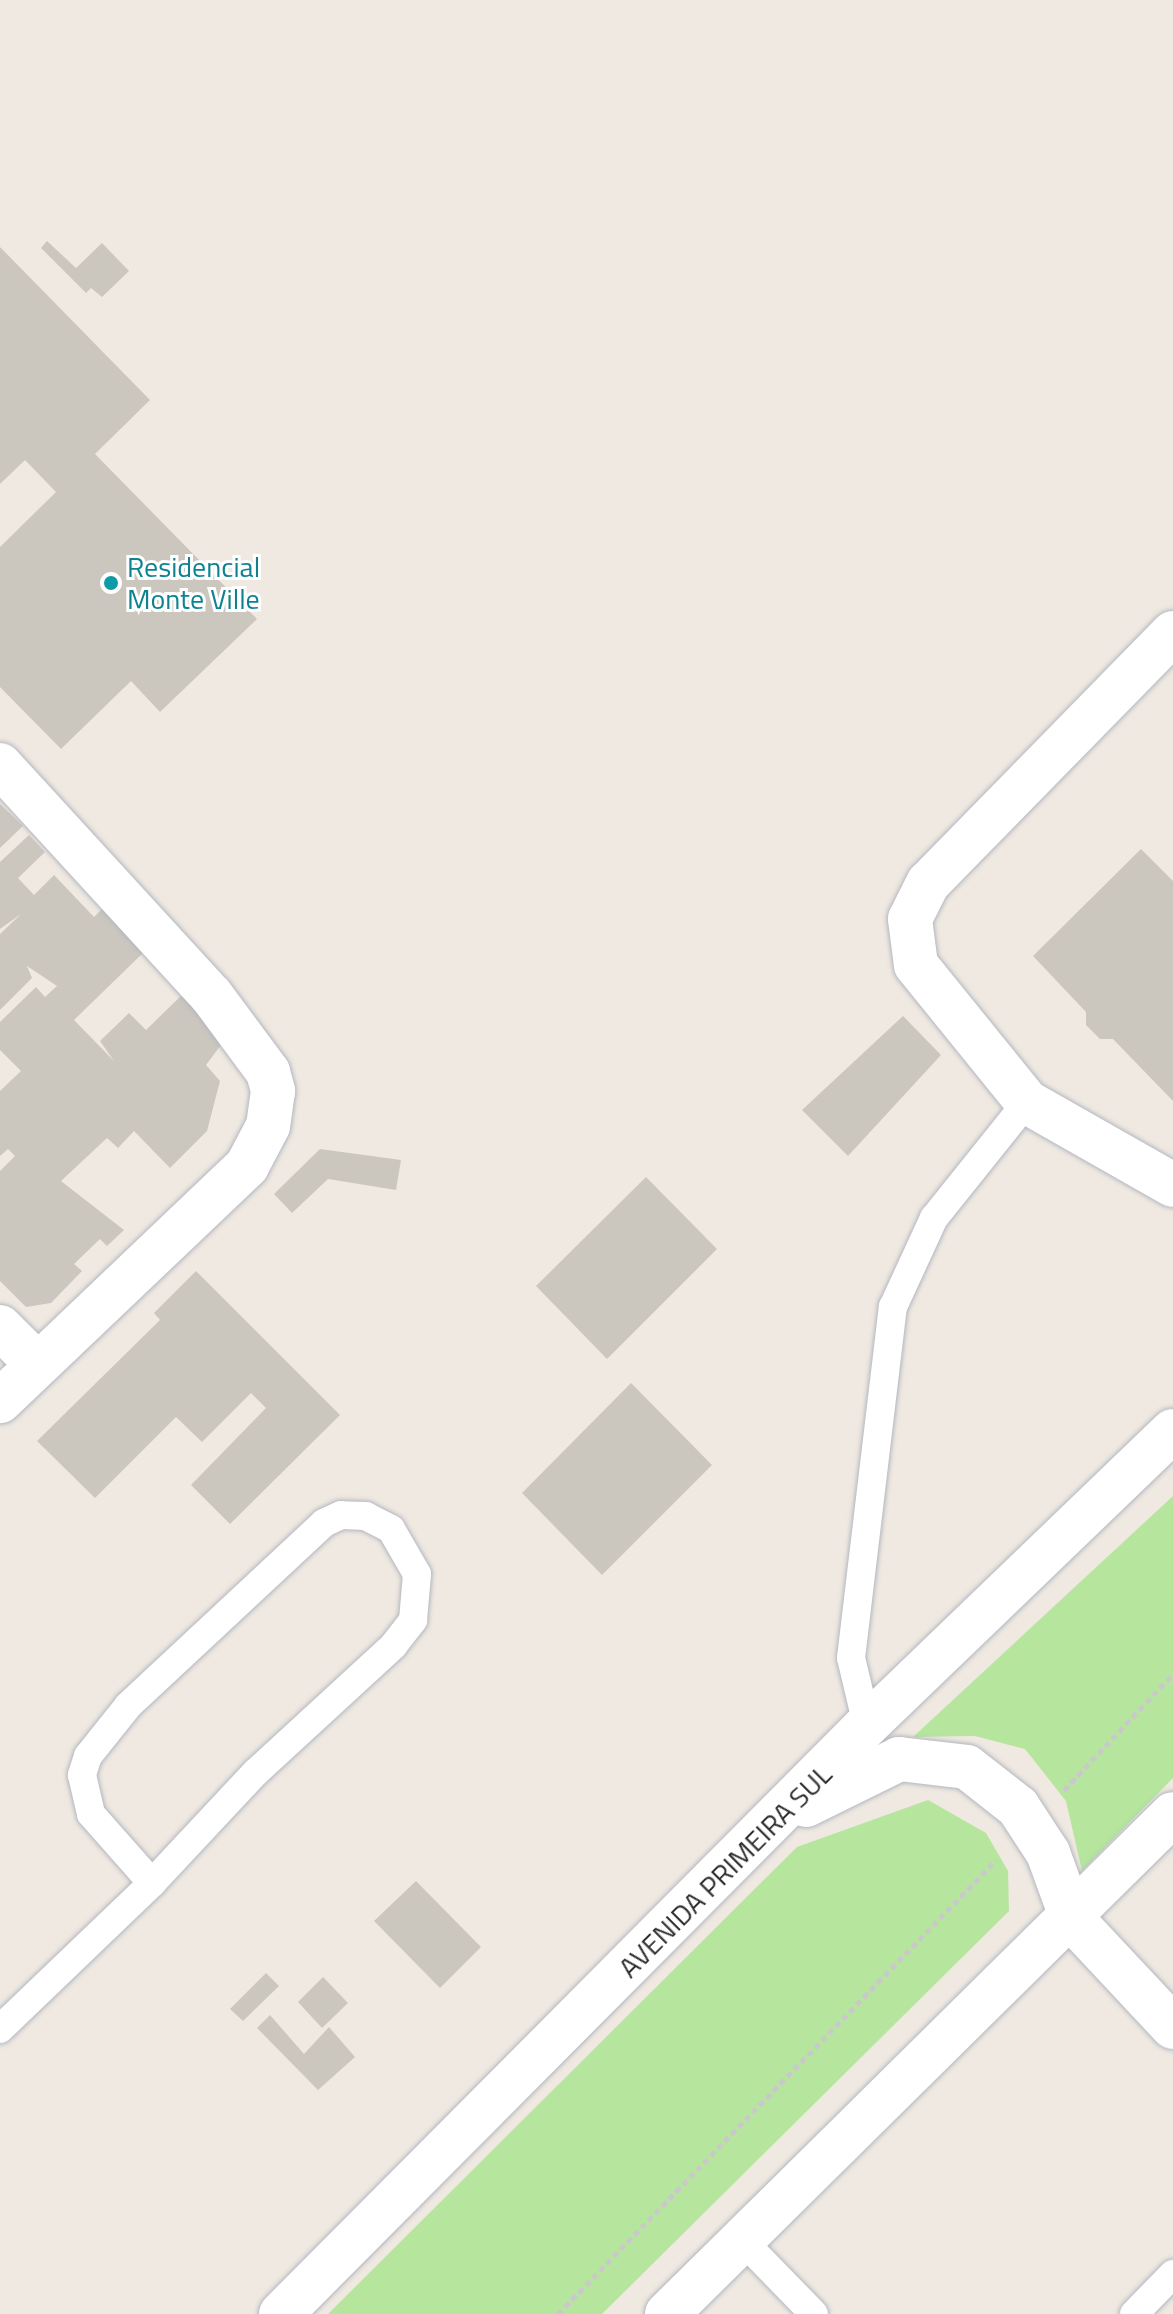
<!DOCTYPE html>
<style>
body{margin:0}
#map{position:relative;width:1173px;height:2314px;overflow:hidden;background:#efe9e1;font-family:"Titillium Web",sans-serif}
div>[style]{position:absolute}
.green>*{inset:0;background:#b6e59e}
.building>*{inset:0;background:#cbc7bf}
.path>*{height:5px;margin-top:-2.5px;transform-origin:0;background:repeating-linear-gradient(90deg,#c9c9c9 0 6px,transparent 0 10px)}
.roads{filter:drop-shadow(0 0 2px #b4b7c1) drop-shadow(0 0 2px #b4b7c1)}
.lane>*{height:28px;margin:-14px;padding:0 14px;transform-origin:14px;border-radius:14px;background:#fff}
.street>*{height:44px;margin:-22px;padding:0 22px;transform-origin:22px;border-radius:22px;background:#fff}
.secondary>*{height:44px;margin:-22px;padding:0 22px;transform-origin:22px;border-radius:22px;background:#fff}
.dots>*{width:22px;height:22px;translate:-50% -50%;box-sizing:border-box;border:4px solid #fff;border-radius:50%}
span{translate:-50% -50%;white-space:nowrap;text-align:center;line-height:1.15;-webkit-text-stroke:6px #fff;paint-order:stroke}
.culture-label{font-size:28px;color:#0d838f}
.left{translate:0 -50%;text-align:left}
.street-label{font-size:28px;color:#2e2e2e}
</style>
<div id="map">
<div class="green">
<div style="clip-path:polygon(1173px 1496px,1173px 1778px,1082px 1871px,1066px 1801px,1025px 1749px,975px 1736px,913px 1737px)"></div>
<div style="clip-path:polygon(928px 1800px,986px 1833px,1008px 1871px,1009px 1911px,602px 2314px,328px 2314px,797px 1847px)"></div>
</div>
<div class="building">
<div style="clip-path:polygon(47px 241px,76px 268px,102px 243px,129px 271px,102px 297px,91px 288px,86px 293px,41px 248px)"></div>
<div style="clip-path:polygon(0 247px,150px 400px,95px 454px,257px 619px,160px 712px,131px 681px,61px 749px,0 687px,0 547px,56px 492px,25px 460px,0 484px)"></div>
<div style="clip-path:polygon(0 804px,23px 826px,0 848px)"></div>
<div style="clip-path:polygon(29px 835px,45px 852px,18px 878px,34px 895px,54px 875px,94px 917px,103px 908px,144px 952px,74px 1020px,114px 1061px,100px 1041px,129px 1013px,146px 1030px,185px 992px,224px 1041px,206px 1065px,220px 1081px,207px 1131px,170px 1168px,134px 1131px,118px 1148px,107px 1138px,61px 1181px,124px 1230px,107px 1246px,100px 1239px,74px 1264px,82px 1271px,51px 1303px,26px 1307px,0 1281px,0 1171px,15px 1156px,8px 1149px,0 1156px,0 1091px,21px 1071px,0 1050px,0 1022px,36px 987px,45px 997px,57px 986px,27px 966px,32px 978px,0 1010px,0 934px,21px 914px,0 929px,0 862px)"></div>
<div style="clip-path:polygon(1141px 849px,1173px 881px,1173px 1101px,1113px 1039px,1100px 1039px,1086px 1025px,1086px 1012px,1033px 956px)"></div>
<div style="clip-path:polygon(903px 1016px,941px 1055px,848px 1156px,802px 1110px)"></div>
<div style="clip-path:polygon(320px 1149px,401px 1160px,396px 1190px,328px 1179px,292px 1213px,274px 1194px)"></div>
<div style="clip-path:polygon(646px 1177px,717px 1249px,607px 1359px,536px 1286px)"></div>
<div style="clip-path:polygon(196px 1271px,340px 1415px,230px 1524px,191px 1485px,266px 1408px,251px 1393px,202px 1442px,176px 1417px,95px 1498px,37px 1441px,160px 1320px,154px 1313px)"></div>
<div style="clip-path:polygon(631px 1383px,712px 1465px,602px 1575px,522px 1493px)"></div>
<div style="clip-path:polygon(416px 1881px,481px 1947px,440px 1988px,374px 1921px)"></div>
<div style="clip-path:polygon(266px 1973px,279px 1986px,243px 2021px,230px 2009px)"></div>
<div style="clip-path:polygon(323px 1977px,348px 2003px,322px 2028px,298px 2002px)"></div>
<div style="clip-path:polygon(270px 2015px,304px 2054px,329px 2027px,355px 2057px,318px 2090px,257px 2028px)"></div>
</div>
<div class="path">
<div style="left:1064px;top:1790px;width:159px;rotate:-46.8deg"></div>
<div style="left:558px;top:2314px;width:631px;rotate:-46.03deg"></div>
</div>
<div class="roads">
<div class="lane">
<div style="left:867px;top:1725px;width:69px;rotate:-103.4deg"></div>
<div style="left:851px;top:1658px;width:354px;rotate:-83.2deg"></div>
<div style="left:893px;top:1307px;width:98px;rotate:-65.3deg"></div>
<div style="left:934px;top:1218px;width:149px;rotate:-51.3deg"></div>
<div style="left:0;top:2029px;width:211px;rotate:-43.8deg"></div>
<div style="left:152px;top:1883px;width:151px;rotate:-46.9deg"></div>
<div style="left:255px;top:1773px;width:188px;rotate:-42.6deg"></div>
<div style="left:393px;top:1646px;width:33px;rotate:-52deg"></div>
<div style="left:413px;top:1620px;width:46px;rotate:-85deg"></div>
<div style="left:417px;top:1574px;width:52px;rotate:-120deg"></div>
<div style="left:391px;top:1529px;width:28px;rotate:-153deg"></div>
<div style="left:366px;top:1516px;width:25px;rotate:-178deg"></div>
<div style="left:341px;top:1515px;width:19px;rotate:155deg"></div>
<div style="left:324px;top:1523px;width:268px;rotate:137deg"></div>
<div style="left:128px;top:1706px;width:64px;rotate:128.7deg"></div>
<div style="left:88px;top:1756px;width:20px;rotate:108deg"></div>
<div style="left:82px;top:1775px;width:40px;rotate:77deg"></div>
<div style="left:91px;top:1814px;width:92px;rotate:48.5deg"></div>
<div style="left:742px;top:2240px;width:103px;rotate:45.8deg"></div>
<div style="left:1134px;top:2314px;width:56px;rotate:-45.7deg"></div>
</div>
<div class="street">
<div style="left:1173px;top:633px;width:350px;rotate:134.4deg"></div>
<div style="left:928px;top:883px;width:40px;rotate:116.6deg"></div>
<div style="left:910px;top:919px;width:46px;rotate:82.6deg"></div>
<div style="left:916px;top:965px;width:176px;rotate:51deg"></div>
<div style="left:1027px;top:1102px;width:168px;rotate:29.6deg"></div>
<div style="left:0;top:765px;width:312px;rotate:47.5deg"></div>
<div style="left:211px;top:995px;width:96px;rotate:53.5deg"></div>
<div style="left:268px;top:1072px;width:20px;rotate:75deg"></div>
<div style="left:273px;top:1091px;width:35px;rotate:98deg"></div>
<div style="left:268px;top:1126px;width:45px;rotate:117.7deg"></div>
<div style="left:247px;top:1166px;width:341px;rotate:136.4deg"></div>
<div style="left:0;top:1327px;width:52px;rotate:45deg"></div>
<div style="left:1072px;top:1919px;width:148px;rotate:46.9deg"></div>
</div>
<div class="secondary">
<div style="left:806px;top:1805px;width:104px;rotate:-26.3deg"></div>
<div style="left:899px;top:1759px;width:68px;rotate:6.7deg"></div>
<div style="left:967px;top:1767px;width:65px;rotate:38.1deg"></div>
<div style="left:1018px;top:1807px;width:55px;rotate:56.9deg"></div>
<div style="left:1048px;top:1853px;width:70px;rotate:70deg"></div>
<div style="left:281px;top:2314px;width:831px;rotate:-45.15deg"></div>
<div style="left:867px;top:1725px;width:424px;rotate:-43.9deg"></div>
<div style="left:667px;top:2314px;width:711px;rotate:-44.66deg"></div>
</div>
</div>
<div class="dots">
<div style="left:111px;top:583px;background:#0f9aa8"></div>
</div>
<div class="culture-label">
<span class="left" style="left:127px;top:583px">Residencial<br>Monte Ville</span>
</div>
<div class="street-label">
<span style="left:725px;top:1871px;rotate:-45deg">AVENIDA PRIMEIRA SUL</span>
</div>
</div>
